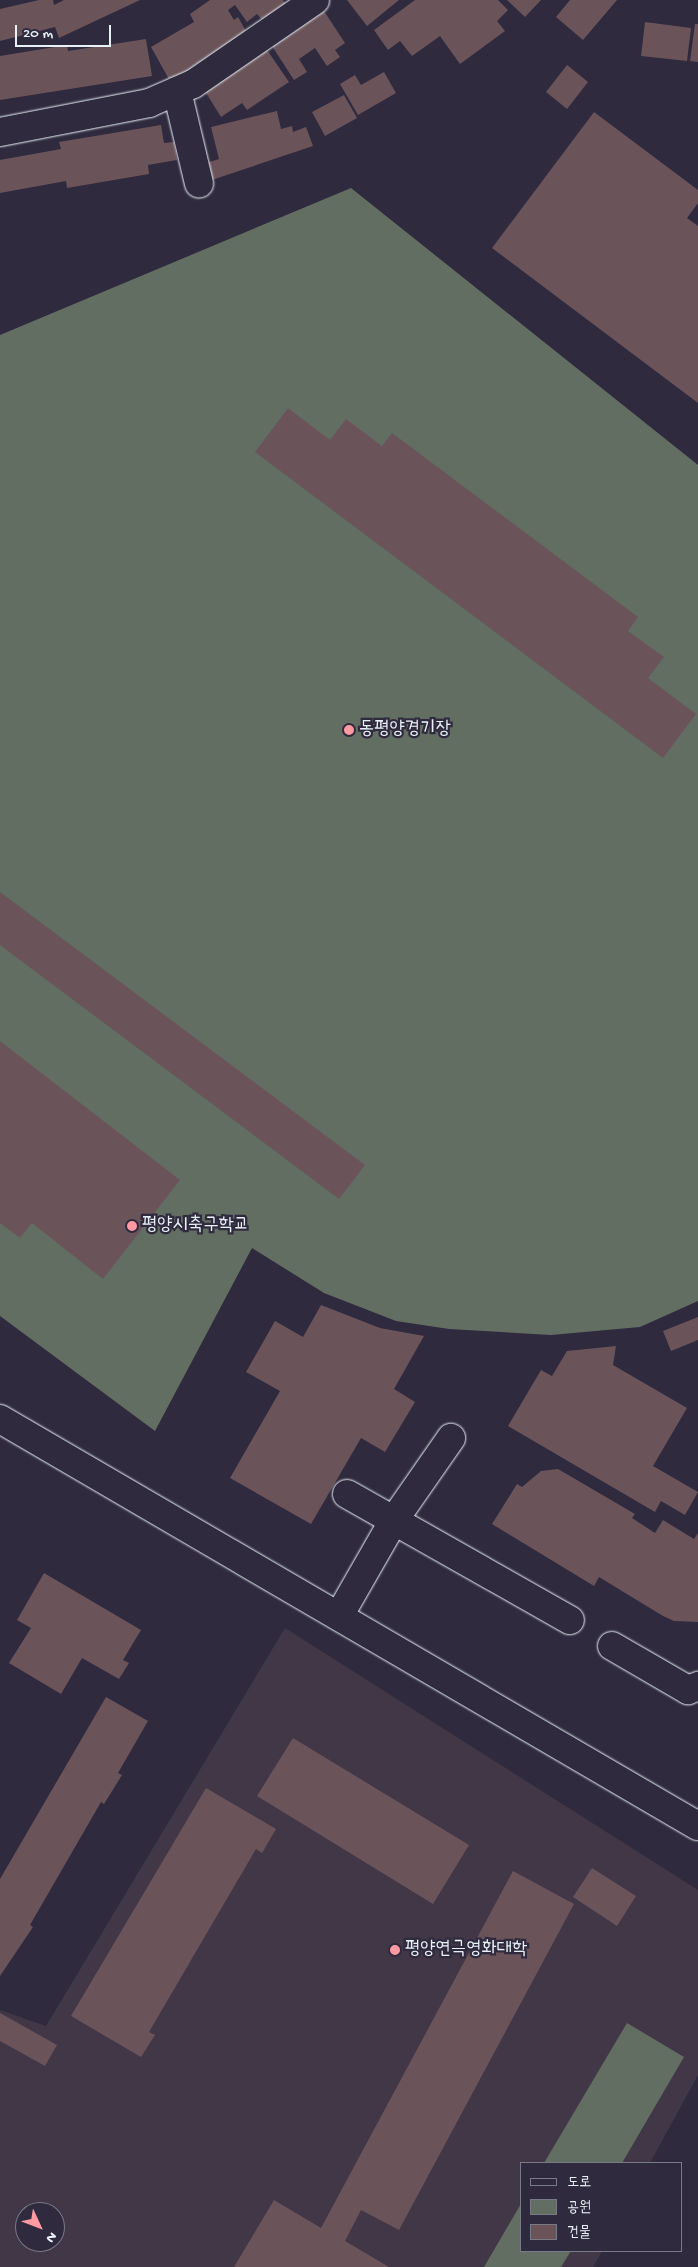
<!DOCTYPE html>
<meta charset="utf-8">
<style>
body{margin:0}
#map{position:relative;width:698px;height:2267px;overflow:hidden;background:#2f2a3d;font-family:"Gochi Hand","Poor Story",sans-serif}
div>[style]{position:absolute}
.built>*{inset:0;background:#413746}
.green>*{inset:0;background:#636e62}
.building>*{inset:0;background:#6a545a}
.roads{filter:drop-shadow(0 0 1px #e8f1f8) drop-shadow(0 0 1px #e8f1f8)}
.minor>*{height:28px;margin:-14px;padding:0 14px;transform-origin:14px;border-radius:14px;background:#2f2a3d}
.dots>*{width:14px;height:14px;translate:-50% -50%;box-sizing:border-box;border:2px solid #2f2a3d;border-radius:50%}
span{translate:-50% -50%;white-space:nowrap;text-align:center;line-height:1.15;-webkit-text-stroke:4.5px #2f2a3d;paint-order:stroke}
.poi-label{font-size:19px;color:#e8f1f8}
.left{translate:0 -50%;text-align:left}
.legend{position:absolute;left:520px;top:2162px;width:162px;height:90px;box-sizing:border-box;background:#2f2a3d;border:1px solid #797a88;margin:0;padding:6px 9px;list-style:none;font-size:15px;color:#e8f1f8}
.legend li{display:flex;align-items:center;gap:10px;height:25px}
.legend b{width:25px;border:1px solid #797a88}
.north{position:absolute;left:15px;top:2202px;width:50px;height:50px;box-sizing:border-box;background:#2f2a3d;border:1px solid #797a88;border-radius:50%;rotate:133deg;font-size:14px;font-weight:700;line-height:20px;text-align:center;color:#e8f1f8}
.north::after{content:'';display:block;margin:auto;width:18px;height:22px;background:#ff9aa2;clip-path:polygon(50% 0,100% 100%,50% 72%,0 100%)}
.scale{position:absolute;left:15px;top:25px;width:96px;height:22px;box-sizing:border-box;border:2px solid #e8f1f8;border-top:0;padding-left:6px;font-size:15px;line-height:18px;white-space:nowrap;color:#e8f1f8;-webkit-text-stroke:4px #2f2a3d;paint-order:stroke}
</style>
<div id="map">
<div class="built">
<div style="clip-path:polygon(evenodd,285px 1628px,698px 1890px,698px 2075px,650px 2163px,522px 2163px,522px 2251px,602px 2251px,593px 2267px,0 2267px,0 2010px,46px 2026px,285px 1628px,25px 2212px,55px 2212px,55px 2242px,25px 2242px,25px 2212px)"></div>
</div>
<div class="green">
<div style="clip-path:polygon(351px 188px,698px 465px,698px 1301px,640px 1327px,551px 1335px,449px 1329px,396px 1321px,324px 1293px,252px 1248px,155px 1431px,0 1316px,0 335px)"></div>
<div style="clip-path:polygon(627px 2023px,684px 2057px,622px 2163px,544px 2163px)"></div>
<div style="clip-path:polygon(522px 2202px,522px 2251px,571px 2251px,561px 2267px,484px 2267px)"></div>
</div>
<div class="building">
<div style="clip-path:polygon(39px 0,53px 0,54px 5px,64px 0,140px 0,59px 38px,55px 27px,0 41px,0 9px)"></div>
<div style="clip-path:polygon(210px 0,283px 0,287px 5px,264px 22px,257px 14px,247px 22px,235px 5px,228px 10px,234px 20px,238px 17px,248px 35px,170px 81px,151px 47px,194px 22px,190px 14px)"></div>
<div style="clip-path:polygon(347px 0,399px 0,367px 26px)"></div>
<div style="clip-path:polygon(415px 0,498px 0,508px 10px,497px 21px,505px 31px,460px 64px,440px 36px,412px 56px,400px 41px,388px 50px,374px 30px)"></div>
<div style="clip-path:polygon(507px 0,541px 0,525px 17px)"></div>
<div style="clip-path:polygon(570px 0,617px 0,583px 40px,556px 17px)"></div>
<div style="clip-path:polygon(322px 8px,345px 43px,335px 50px,340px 57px,327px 66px,315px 48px,299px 59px,307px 72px,294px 80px,270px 43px)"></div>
<div style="clip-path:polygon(645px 22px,691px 28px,687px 61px,641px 56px)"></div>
<div style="clip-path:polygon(695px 24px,698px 24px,698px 62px,690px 61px)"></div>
<div style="clip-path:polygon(146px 39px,152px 76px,0 100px,0 56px,67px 45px,68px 51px)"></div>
<div style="clip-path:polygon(265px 47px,289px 82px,247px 110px,242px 103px,221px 117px,203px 88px)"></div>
<div style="clip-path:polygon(567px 65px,588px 82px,567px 109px,546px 92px)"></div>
<div style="clip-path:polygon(384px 72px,396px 93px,358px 115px,340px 84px,355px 75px,361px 85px)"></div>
<div style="clip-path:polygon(344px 95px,357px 118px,325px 136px,312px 112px)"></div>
<div style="clip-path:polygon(277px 111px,281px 129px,292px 126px,293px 132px,306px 127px,313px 146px,209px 181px,203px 164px,219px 159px,211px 127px)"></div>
<div style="clip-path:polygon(594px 112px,698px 190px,698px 203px,687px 218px,698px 226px,698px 403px,492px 248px)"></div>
<div style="clip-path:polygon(161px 125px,164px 143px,174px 142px,177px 160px,148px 165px,149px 174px,67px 188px,66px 181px,0 193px,0 160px,61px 149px,59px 142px)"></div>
<div style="clip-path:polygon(288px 408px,330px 440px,346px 419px,382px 446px,392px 433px,638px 617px,628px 631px,664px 657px,648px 678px,696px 714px,663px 758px,255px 452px)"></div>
<div style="clip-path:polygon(0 892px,365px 1165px,339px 1199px,0 945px)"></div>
<div style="clip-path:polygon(0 1041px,180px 1180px,103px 1279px,32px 1223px,20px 1238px,0 1223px)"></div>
<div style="clip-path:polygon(321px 1305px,380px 1328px,424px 1336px,394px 1389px,415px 1402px,385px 1452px,361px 1438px,311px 1524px,230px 1478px,280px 1391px,246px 1372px,275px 1321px,303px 1337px)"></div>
<div style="clip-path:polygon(698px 1317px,698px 1340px,671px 1351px,663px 1331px)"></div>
<div style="clip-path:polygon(616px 1346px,613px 1365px,687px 1408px,653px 1466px,698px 1492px,685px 1515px,661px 1501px,655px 1512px,508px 1426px,541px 1370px,552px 1376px,567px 1351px)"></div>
<div style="clip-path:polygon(558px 1469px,635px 1514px,632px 1518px,655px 1533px,663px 1520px,694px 1539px,698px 1533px,698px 1622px,674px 1621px,663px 1616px,599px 1577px,594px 1586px,492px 1524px,517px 1484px,522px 1487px,541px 1471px)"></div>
<div style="clip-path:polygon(44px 1573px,141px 1630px,123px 1660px,129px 1663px,119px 1679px,82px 1658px,61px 1694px,9px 1663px,31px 1628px,17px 1620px)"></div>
<div style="clip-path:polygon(106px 1697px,148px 1721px,118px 1773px,122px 1775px,104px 1804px,101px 1802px,30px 1925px,33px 1927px,0 1976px,0 1879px)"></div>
<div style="clip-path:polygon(293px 1738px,469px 1845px,433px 1904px,257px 1796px)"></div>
<div style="clip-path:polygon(206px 1788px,276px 1829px,262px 1853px,256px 1849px,149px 2032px,155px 2035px,141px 2057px,71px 2016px)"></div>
<div style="clip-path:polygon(592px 1868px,636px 1896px,617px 1926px,573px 1897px)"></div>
<div style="clip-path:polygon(513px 1871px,574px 1904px,399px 2230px,361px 2210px,345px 2241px,389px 2267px,234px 2267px,274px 2200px,321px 2228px)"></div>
<div style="clip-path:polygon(0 2013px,57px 2045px,45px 2066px,0 2041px)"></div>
</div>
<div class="roads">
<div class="minor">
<div style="left:177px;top:91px;width:95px;rotate:76.6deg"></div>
<div style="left:0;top:132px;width:152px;rotate:-11deg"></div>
<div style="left:149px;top:103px;width:48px;rotate:-23.4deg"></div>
<div style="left:193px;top:84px;width:148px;rotate:-34.5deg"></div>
<div style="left:0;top:1419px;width:808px;rotate:30.25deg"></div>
<div style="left:347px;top:1494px;width:256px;rotate:29.5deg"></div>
<div style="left:339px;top:1616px;width:111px;rotate:-60.2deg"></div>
<div style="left:394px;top:1520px;width:100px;rotate:-55.2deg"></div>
<div style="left:612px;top:1646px;width:88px;rotate:30.1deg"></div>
<div style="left:688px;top:1690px;width:11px;rotate:-22deg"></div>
</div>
</div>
<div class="dots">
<div style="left:349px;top:730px;background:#ff9aa2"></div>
<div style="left:132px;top:1226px;background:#ff9aa2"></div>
<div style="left:395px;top:1950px;background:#ff9aa2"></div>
</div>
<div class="poi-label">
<span class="left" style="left:359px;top:730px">동평양경기장</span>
<span class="left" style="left:142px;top:1226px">평양시축구학교</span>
<span class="left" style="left:405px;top:1950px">평양연극영화대학</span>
</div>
<ul class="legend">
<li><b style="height:6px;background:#2f2a3d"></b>도로</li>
<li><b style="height:14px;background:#636e62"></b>공원</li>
<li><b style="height:14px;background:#6a545a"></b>건물</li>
</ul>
<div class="north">N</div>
<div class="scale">20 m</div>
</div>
